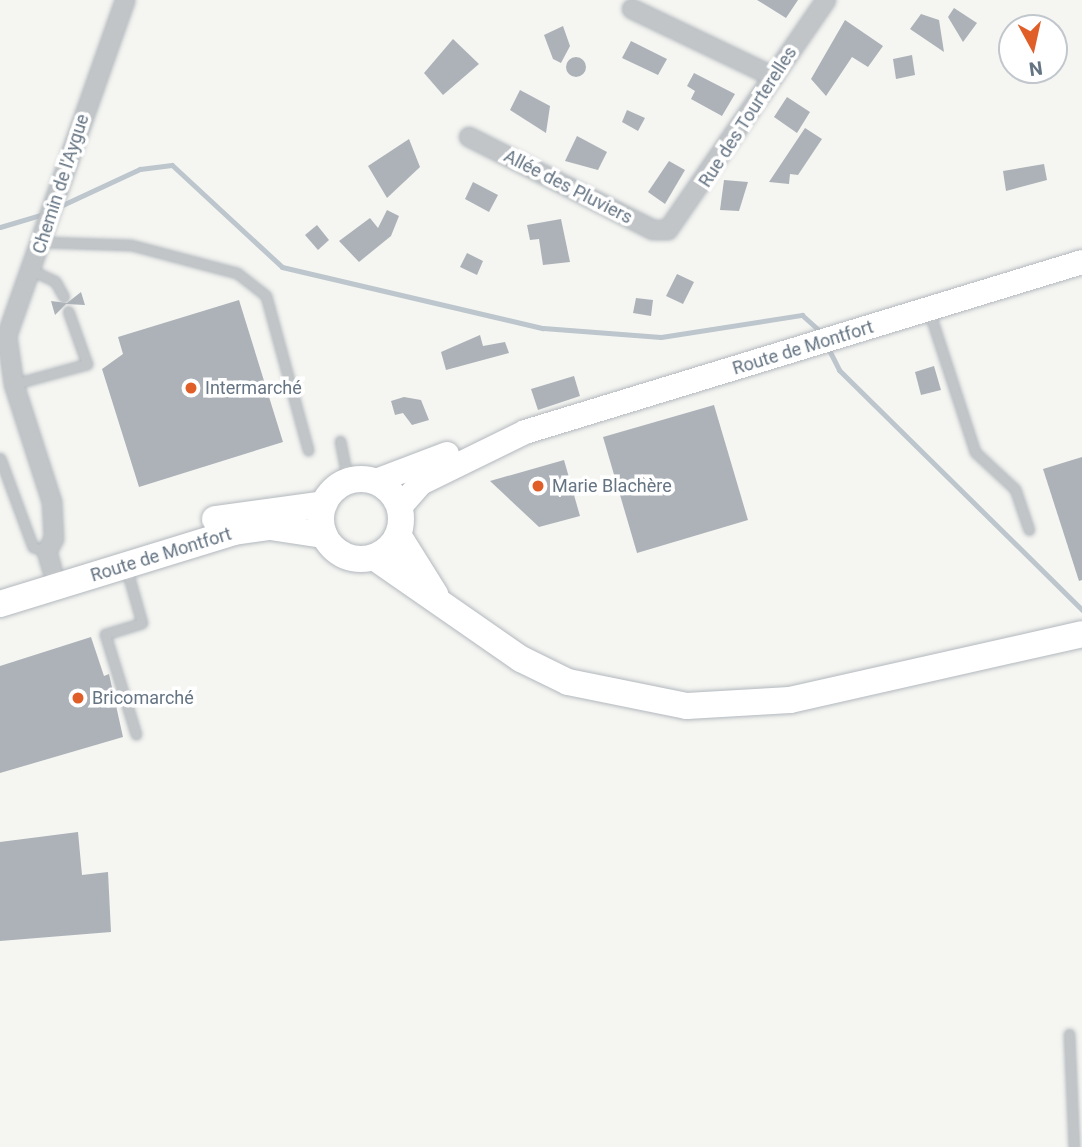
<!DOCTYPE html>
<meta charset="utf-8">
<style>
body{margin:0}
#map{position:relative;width:1082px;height:1147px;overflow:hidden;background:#f5f6f2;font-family:Roboto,sans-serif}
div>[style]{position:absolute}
.stream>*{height:5px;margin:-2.5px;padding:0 2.5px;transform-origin:2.5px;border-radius:2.5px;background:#bcc6cc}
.building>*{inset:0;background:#acb2b8}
.round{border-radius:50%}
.roads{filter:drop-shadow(0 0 2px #b3b8bd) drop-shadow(0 0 2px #b3b8bd)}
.lane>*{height:9px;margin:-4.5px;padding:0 4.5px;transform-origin:4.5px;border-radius:4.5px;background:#c1c5c8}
.street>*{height:18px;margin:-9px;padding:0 9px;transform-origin:9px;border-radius:9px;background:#c1c5c8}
.secondary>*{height:24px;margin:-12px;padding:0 12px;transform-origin:12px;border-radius:12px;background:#fff}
.primary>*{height:26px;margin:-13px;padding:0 13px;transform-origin:13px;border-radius:13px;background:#fff}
.primary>.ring{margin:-13px;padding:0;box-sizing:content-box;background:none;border:26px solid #fff;border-radius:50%}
.dots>*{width:19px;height:19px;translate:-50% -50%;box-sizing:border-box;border:4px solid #fff;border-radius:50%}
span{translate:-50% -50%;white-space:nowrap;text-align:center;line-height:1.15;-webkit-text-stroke:7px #fff;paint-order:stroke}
.street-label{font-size:18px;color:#657483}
.poi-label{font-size:18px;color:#657483}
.left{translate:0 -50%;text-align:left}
.north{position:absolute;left:998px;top:14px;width:70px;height:70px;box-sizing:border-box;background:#fff;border:2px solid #c1c7cd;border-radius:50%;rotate:172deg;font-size:19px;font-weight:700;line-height:28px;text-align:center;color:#657483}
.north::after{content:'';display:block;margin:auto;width:24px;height:32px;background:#e05f28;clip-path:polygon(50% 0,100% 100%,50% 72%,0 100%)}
</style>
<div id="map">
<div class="stream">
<div style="left:56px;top:208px;width:93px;rotate:-24.9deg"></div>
<div style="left:140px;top:169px;width:32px;rotate:-7deg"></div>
<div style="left:172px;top:165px;width:150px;rotate:42.8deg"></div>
<div style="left:282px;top:267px;width:268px;rotate:13.2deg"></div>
<div style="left:543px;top:328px;width:118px;rotate:4.4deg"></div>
<div style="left:661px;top:337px;width:143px;rotate:-8.9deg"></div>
<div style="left:802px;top:315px;width:28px;rotate:42deg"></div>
<div style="left:0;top:227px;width:46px;rotate:-16.5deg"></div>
<div style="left:827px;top:346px;width:27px;rotate:63deg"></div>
<div style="left:839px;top:370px;width:342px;rotate:44.6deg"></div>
</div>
<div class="building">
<div style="clip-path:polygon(757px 0,798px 0,786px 18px)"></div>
<div style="clip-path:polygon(954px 8px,977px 23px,963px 42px,948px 17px)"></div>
<div style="clip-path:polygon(921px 14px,939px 20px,944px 52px,910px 29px)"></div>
<div style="clip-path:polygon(845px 20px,883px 46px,868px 67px,852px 57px,826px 96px,811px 79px)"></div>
<div style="clip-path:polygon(563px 26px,570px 46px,561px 63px,553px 59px,544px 35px)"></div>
<div style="clip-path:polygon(453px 39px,479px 64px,443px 95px,424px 73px)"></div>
<div style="clip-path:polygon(631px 41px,667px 59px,658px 75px,622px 58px)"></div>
<div style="clip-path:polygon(912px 55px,915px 75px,896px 79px,893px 59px)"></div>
<div class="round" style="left:566px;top:57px;width:20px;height:20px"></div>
<div style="clip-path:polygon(694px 73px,735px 94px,722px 116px,691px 99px,695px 91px,687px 86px)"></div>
<div style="clip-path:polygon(520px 90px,550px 106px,546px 133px,510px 110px)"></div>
<div style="clip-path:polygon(787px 97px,810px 112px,797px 133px,774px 117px)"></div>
<div style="clip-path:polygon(627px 110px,645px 118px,638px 131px,622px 122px)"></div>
<div style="clip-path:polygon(805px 128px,822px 139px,798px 175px,790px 174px,789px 184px,769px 182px)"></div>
<div style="clip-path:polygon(577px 136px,607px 152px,598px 170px,565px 161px)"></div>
<div style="clip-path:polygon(409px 139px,420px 167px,387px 198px,368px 166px)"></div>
<div style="clip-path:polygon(669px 161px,685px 170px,665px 204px,648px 192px)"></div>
<div style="clip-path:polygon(1044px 164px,1047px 180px,1006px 191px,1003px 171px)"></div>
<div style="clip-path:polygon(724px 180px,748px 182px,739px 211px,720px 210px)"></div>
<div style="clip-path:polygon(473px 182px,498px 195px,489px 212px,465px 199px)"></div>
<div style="clip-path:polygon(387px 210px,399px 216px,391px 236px,359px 262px,339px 241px,370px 218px,378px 228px)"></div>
<div style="clip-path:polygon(561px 219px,570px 262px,543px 265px,539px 239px,530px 240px,527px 225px)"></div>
<div style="clip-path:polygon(317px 225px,329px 240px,318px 250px,305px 235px)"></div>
<div style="clip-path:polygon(467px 253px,483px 261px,477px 275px,460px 267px)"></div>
<div style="clip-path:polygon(677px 274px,694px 282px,683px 304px,666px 296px)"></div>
<div style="clip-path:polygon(81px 292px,85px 305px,66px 304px,55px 315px,51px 301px,67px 303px)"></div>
<div style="clip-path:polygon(636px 298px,653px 300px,651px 316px,633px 313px)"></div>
<div style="clip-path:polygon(239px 300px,283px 442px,139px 487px,102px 369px,123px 354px,118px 337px)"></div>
<div style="clip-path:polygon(480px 335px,483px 346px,505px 342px,509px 353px,446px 370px,441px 352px)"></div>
<div style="clip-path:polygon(934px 366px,941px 390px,921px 395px,915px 372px)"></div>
<div style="clip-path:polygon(574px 376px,580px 396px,538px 410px,531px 389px)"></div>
<div style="clip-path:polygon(404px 397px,421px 400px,429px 420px,412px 425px,403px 413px,395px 415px,391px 401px)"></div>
<div style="clip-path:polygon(714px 405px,748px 520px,637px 553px,603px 437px)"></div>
<div style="clip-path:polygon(1082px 457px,1082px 580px,1079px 581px,1043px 469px)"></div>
<div style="clip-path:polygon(564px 460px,580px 516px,539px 527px,490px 481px)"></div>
<div style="clip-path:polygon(91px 637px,104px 676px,109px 674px,123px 737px,0 773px,0 666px)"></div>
<div style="clip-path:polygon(78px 832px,82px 875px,108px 872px,111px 932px,0 941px,0 842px)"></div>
</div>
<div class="roads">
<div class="lane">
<div style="left:43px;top:242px;width:88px;rotate:2deg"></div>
<div style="left:131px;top:245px;width:110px;rotate:14.8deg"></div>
<div style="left:237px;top:273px;width:37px;rotate:38deg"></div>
<div style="left:266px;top:296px;width:160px;rotate:74.7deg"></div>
<div style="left:31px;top:270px;width:26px;rotate:25deg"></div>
<div style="left:55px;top:281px;width:18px;rotate:61deg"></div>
<div style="left:929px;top:311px;width:148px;rotate:71.9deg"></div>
<div style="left:975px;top:452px;width:54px;rotate:42.8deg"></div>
<div style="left:1015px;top:489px;width:43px;rotate:71.1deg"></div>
<div style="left:14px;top:384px;width:76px;rotate:-15.3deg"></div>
<div style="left:87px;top:364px;width:56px;rotate:-109.7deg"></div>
<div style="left:340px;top:441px;width:41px;rotate:78.7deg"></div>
<div style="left:0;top:458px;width:95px;rotate:69.7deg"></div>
<div style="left:33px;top:547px;width:15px;rotate:16deg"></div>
<div style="left:126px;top:567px;width:58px;rotate:74.1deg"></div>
<div style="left:142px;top:623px;width:39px;rotate:163deg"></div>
<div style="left:105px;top:634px;width:105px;rotate:72.8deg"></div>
<div style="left:1069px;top:1034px;width:113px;rotate:87.5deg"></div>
</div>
<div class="street">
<div style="left:632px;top:9px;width:157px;rotate:25.6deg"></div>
<div style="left:469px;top:137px;width:206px;rotate:26.8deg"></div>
<div style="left:653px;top:230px;width:15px"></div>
<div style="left:668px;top:230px;width:279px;rotate:-55.5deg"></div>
<div style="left:52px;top:569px;width:19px;rotate:-106deg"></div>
<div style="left:47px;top:551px;width:14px;rotate:-60deg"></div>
<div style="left:54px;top:539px;width:37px;rotate:-93deg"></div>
<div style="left:52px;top:502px;width:124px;rotate:-107.9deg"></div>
<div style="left:14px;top:384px;width:49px;rotate:-98.3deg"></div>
<div style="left:7px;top:336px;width:356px;rotate:-70.6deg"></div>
</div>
<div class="secondary">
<div style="left:376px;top:481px;width:76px;rotate:-20.8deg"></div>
<div style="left:400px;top:507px;width:32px;rotate:-49deg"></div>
<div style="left:421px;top:483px;width:116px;rotate:-26.1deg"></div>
<div style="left:525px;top:432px;width:582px;rotate:-16.97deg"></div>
</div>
<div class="primary">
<div class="ring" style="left:321px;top:479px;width:54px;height:54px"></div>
<div style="left:215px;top:519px;width:110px;rotate:-7.8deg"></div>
<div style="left:398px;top:535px;width:70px;rotate:57.9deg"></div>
<div style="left:374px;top:557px;width:179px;rotate:34.8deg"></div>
<div style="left:521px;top:659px;width:52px;rotate:26.1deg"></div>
<div style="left:568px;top:682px;width:121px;rotate:11.4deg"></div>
<div style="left:687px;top:706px;width:103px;rotate:-3.3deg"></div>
<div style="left:790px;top:700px;width:299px;rotate:-12.7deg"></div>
<div style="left:0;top:604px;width:245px;rotate:-17.1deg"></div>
<div style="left:234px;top:532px;width:36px;rotate:-8deg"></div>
<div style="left:270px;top:527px;width:55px;rotate:8.4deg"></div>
</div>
</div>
<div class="dots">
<div style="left:191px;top:388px;background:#e05f28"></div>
<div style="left:538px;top:486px;background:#e05f28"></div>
<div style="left:78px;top:698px;background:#e05f28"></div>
</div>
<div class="street-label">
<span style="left:748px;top:117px;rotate:-57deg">Rue des Tourterelles</span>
<span style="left:61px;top:184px;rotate:-72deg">Chemin de l'Aygue</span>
<span style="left:568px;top:187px;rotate:27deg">Allée des Pluviers</span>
<span style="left:803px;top:348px;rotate:-17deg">Route de Montfort</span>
<span style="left:161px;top:555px;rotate:-17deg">Route de Montfort</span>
</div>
<div class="poi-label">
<span class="left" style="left:205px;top:388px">Intermarché</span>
<span class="left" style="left:552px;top:486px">Marie Blachère</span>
<span class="left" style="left:92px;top:698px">Bricomarché</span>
</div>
<div class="north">N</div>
</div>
